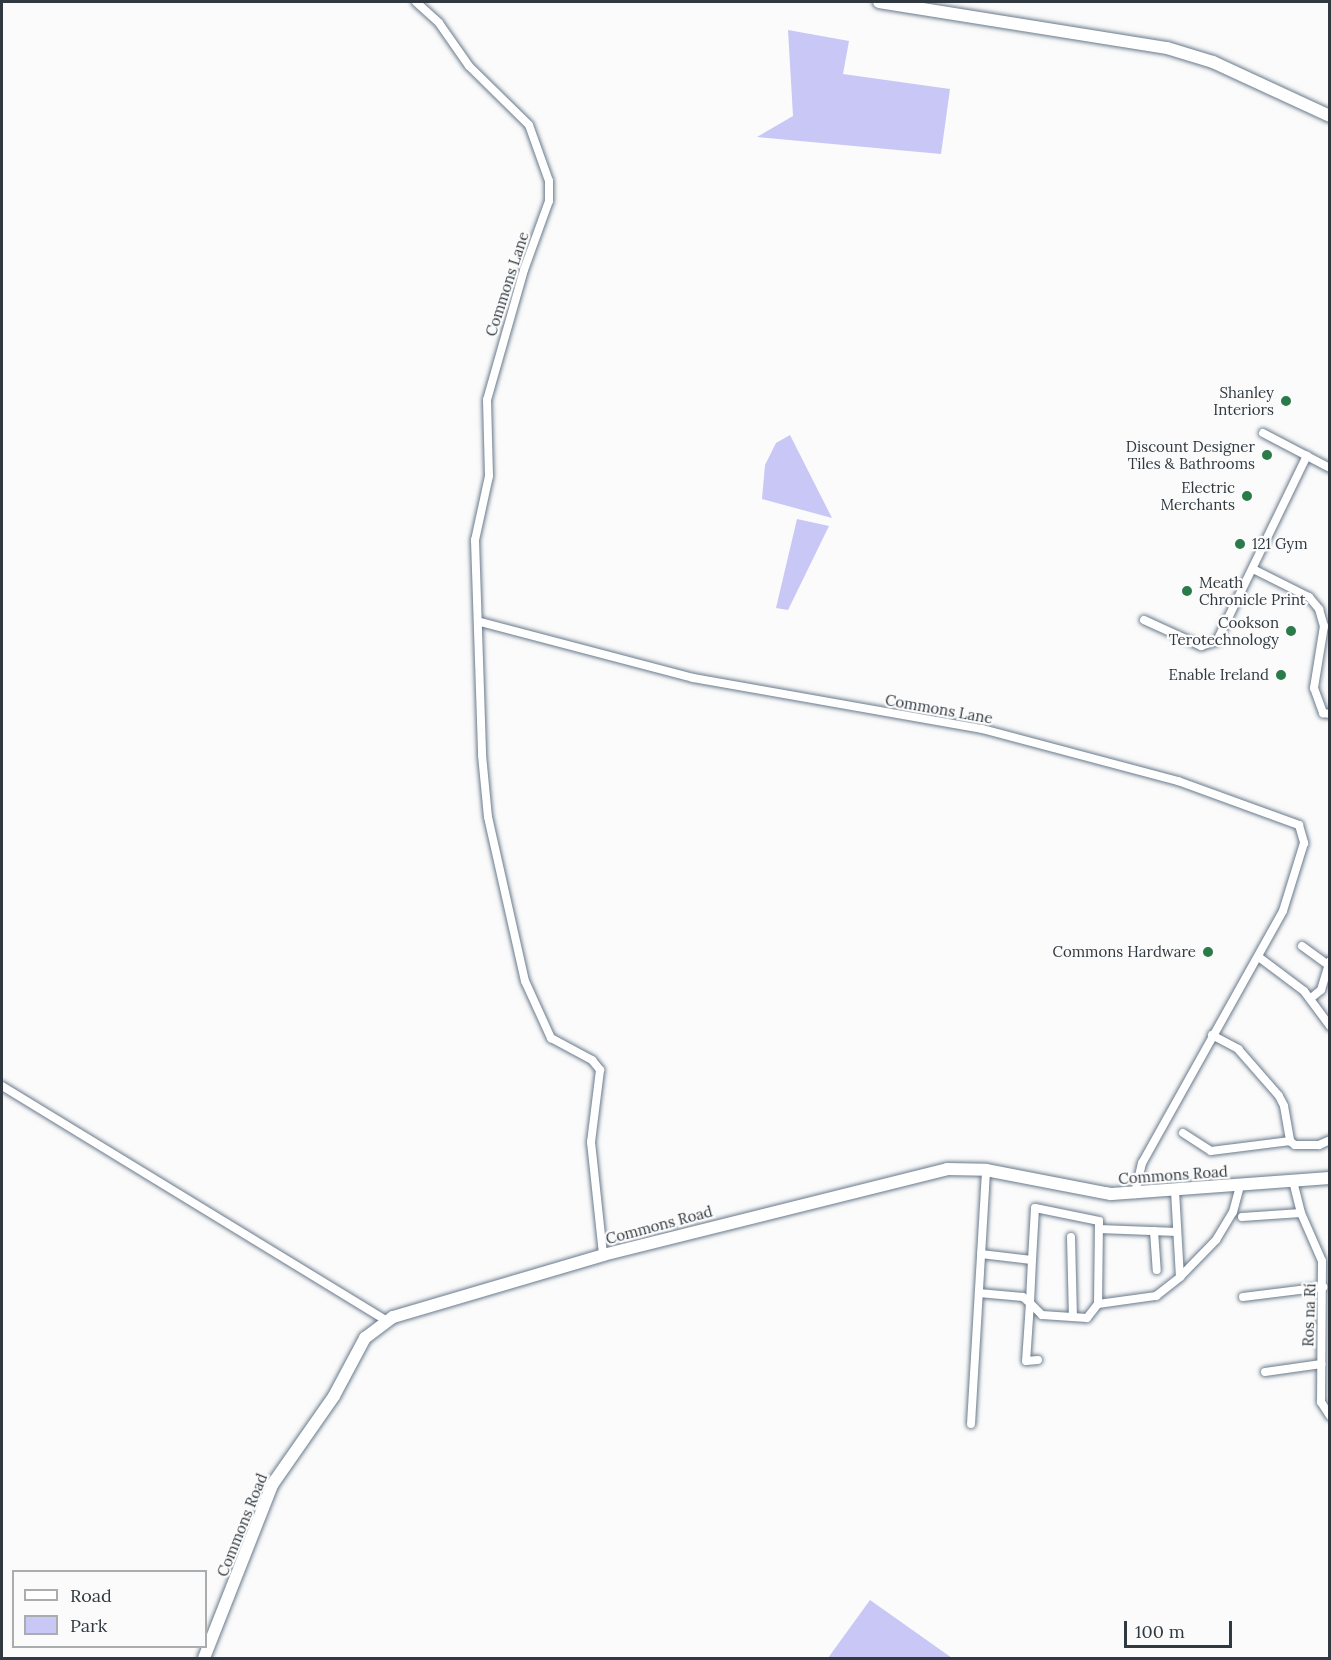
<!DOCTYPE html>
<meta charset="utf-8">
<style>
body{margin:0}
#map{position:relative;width:1331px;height:1660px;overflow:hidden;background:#fbfbfb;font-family:Lora,serif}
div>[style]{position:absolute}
.green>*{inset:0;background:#c8c7f6}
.roads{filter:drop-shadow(0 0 2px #697a8b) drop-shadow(0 0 2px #697a8b)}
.street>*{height:8px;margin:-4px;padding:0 4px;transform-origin:4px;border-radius:4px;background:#fff}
.secondary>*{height:12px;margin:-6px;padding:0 6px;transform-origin:6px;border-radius:6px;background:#fff}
.dots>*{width:16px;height:16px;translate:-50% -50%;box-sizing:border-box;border:3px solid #fbfbfb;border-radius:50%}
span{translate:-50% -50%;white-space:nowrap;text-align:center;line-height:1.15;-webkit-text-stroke:4.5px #fbfbfb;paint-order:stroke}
.street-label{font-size:15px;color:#313940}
.poi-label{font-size:15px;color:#313940}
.right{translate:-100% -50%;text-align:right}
.left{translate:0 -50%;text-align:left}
.frame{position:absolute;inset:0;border:3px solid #313940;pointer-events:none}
.legend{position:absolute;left:12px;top:1570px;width:195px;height:78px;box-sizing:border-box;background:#fbfbfb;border:2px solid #aaadb0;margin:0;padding:8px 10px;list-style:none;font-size:18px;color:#313940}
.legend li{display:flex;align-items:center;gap:12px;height:30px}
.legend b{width:30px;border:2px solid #aaadb0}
.scale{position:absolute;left:1124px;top:1621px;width:108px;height:27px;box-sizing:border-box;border:3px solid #313940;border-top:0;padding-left:8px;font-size:18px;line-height:21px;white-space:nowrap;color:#313940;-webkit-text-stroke:4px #fbfbfb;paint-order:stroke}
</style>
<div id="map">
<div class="green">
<div style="clip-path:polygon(788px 30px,849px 41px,843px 74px,950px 89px,941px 154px,757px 137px,793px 116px)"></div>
<div style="clip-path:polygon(790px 435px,832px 518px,762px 499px,765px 465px,776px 443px)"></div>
<div style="clip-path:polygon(797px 519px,829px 526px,788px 610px,776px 608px)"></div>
<div style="clip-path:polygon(870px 1600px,952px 1658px,828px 1658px)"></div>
</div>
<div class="roads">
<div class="street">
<div style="left:416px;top:2px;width:31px;rotate:42deg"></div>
<div style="left:439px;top:23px;width:52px;rotate:55.1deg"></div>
<div style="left:469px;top:66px;width:84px;rotate:44.5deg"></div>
<div style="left:529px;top:125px;width:59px;rotate:70.3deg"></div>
<div style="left:549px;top:181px;width:20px;rotate:90deg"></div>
<div style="left:549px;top:201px;width:73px;rotate:109.9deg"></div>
<div style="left:524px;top:270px;width:135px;rotate:105.9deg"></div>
<div style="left:487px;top:400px;width:76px;rotate:88.5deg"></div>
<div style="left:489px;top:476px;width:66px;rotate:102.3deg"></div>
<div style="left:475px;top:540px;width:215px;rotate:88.1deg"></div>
<div style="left:482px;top:755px;width:62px;rotate:84.5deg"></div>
<div style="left:488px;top:817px;width:168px;rotate:77.3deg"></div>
<div style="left:525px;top:981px;width:63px;rotate:65.5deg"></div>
<div style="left:551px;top:1038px;width:47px;rotate:28.2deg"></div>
<div style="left:592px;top:1060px;width:13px;rotate:51deg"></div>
<div style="left:600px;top:1070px;width:73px;rotate:97.1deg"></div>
<div style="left:591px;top:1142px;width:114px;rotate:83.9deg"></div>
<div style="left:1263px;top:433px;width:76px;rotate:27.6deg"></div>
<div style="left:1253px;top:569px;width:63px;rotate:26.6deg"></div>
<div style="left:1309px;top:597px;width:16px;rotate:50deg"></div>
<div style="left:1319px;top:609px;width:18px;rotate:74deg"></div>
<div style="left:1324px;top:626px;width:63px;rotate:99.2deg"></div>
<div style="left:1314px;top:688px;width:27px;rotate:70deg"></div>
<div style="left:1323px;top:713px;width:7px;rotate:8deg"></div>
<div style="left:1144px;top:620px;width:63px;rotate:24.5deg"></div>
<div style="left:1201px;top:646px;width:17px;rotate:-17deg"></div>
<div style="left:1217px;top:641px;width:206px;rotate:-64.1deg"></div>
<div style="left:480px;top:622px;width:220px;rotate:14.7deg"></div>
<div style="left:693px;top:678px;width:293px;rotate:10deg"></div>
<div style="left:982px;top:729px;width:203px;rotate:14.9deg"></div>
<div style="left:1178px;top:781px;width:129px;rotate:20deg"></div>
<div style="left:1299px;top:825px;width:19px;rotate:74deg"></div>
<div style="left:1304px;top:843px;width:71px;rotate:107.2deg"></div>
<div style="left:1283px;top:911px;width:289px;rotate:119.2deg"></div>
<div style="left:1142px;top:1163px;width:32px;rotate:103deg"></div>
<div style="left:1302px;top:946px;width:32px;rotate:36deg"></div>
<div style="left:1260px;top:958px;width:55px;rotate:36.9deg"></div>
<div style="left:1304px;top:991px;width:44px;rotate:53.4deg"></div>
<div style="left:1311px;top:998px;width:13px;rotate:-39deg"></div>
<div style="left:1321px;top:990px;width:30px;rotate:-73deg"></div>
<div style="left:1212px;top:1035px;width:30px;rotate:28deg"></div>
<div style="left:1238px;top:1049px;width:62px;rotate:48.9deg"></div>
<div style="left:1279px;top:1096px;width:11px;rotate:63deg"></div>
<div style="left:1284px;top:1106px;width:36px;rotate:80deg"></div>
<div style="left:2px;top:1086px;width:450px;rotate:31.4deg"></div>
<div style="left:1183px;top:1133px;width:33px;rotate:33deg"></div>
<div style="left:1211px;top:1151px;width:80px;rotate:-7.2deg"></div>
<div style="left:1290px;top:1141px;width:6px;rotate:39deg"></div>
<div style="left:1295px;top:1145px;width:24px"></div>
<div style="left:1319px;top:1145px;width:12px;rotate:-24deg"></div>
<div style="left:1293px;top:1181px;width:33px;rotate:76deg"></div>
<div style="left:1301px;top:1213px;width:52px;rotate:66.4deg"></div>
<div style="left:1322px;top:1261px;width:141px;rotate:90.4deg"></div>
<div style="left:1321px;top:1402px;width:17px;rotate:57deg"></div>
<div style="left:1175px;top:1191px;width:86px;rotate:86.7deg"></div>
<div style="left:1242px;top:1217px;width:59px;rotate:-3.9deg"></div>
<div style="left:1099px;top:1229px;width:78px;rotate:2.2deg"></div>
<div style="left:1154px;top:1231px;width:39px;rotate:86deg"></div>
<div style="left:1071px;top:1237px;width:80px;rotate:88.6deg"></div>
<div style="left:981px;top:1254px;width:51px;rotate:6.7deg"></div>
<div style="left:979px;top:1293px;width:44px;rotate:5.2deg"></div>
<div style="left:1023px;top:1297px;width:9px;rotate:41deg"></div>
<div style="left:1030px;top:1303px;width:17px;rotate:45deg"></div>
<div style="left:1042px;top:1315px;width:45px;rotate:3.8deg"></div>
<div style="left:1087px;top:1318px;width:18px;rotate:-52deg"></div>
<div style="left:1098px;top:1304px;width:83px;rotate:-89.3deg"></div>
<div style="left:1099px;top:1221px;width:65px;rotate:-168.5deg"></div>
<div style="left:1035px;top:1208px;width:52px;rotate:93.3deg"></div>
<div style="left:1032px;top:1260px;width:43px;rotate:92.7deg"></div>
<div style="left:1030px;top:1303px;width:58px;rotate:93.9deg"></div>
<div style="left:1026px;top:1361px;width:12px;rotate:-5deg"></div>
<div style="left:1243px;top:1297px;width:81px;rotate:-7.1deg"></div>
<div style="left:1098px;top:1304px;width:59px;rotate:-7.9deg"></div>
<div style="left:1156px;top:1296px;width:31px;rotate:-38deg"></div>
<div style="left:1180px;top:1277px;width:52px;rotate:-45.8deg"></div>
<div style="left:1216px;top:1240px;width:33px;rotate:-59deg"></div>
<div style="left:1233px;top:1212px;width:28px;rotate:-75deg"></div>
<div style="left:1265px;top:1372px;width:57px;rotate:-8.1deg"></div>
<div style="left:971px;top:1424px;width:254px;rotate:-86.6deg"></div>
</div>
<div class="secondary">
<div style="left:879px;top:2px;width:292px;rotate:9.1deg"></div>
<div style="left:1167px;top:48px;width:48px;rotate:16.9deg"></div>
<div style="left:1213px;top:62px;width:129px;rotate:24.8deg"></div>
<div style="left:204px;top:1658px;width:186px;rotate:-68.5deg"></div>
<div style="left:272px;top:1485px;width:108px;rotate:-55.1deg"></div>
<div style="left:334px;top:1396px;width:66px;rotate:-61.9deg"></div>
<div style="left:365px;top:1338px;width:35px;rotate:-37deg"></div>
<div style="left:393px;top:1317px;width:219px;rotate:-16.4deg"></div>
<div style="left:603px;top:1255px;width:355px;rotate:-14deg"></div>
<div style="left:947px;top:1169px;width:39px;rotate:1deg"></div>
<div style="left:986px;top:1170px;width:127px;rotate:10.9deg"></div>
<div style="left:1111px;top:1194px;width:220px;rotate:-4.2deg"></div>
</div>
</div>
<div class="dots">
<div style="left:1286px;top:401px;background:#2b7a4a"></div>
<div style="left:1267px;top:455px;background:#2b7a4a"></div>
<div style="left:1247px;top:496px;background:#2b7a4a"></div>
<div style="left:1240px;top:544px;background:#2b7a4a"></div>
<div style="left:1187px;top:591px;background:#2b7a4a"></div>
<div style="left:1291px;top:631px;background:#2b7a4a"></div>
<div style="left:1281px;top:675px;background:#2b7a4a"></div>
<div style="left:1208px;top:952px;background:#2b7a4a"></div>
</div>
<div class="street-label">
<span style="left:507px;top:284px;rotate:-72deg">Commons Lane</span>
<span style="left:939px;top:709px;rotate:10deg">Commons Lane</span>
<span style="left:1173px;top:1175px;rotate:-4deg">Commons Road</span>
<span style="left:659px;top:1225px;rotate:-15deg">Commons Road</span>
<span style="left:1309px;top:1315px;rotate:-88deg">Ros na Rí</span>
<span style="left:242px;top:1525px;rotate:-68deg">Commons Road</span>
</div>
<div class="poi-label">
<span class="right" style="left:1274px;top:401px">Shanley<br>Interiors</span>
<span class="right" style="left:1255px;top:455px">Discount Designer<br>Tiles &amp; Bathrooms</span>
<span class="right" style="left:1235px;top:496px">Electric<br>Merchants</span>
<span class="left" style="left:1252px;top:544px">121 Gym</span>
<span class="left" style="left:1199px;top:591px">Meath<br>Chronicle Print</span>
<span class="right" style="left:1279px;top:631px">Cookson<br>Terotechnology</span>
<span class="right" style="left:1269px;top:675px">Enable Ireland</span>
<span class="right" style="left:1196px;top:952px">Commons Hardware</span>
</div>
<div class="frame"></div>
<ul class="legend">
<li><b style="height:8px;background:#fff"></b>Road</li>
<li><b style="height:16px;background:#c8c7f6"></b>Park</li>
</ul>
<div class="scale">100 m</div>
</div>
